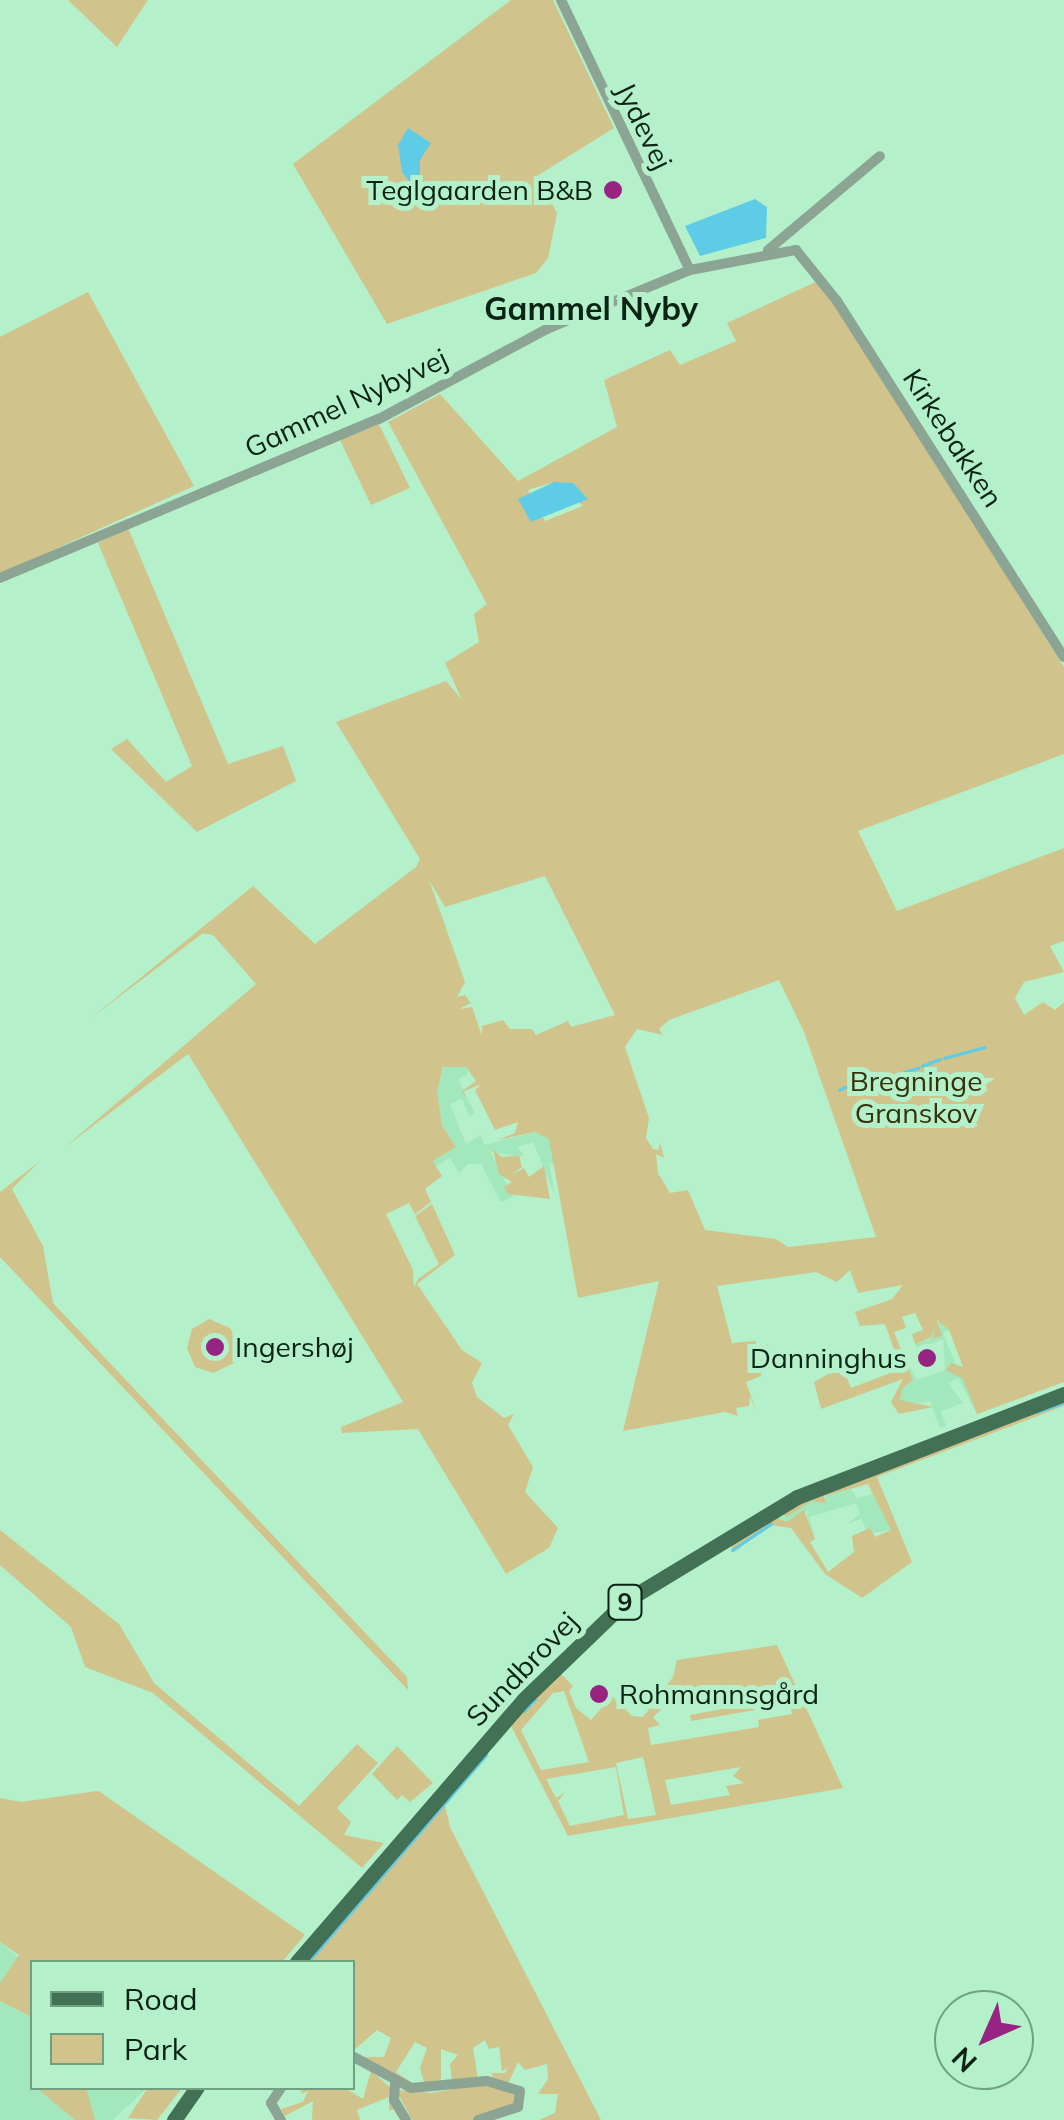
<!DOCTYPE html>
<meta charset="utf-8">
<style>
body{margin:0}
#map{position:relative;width:1064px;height:2120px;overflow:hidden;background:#b4f1ca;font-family:Mulish,sans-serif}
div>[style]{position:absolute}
.built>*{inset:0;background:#a3e7bc}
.green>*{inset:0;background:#d0c38c}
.water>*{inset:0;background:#5ecce7}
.stream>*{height:2.5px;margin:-1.25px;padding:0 1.25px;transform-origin:1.25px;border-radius:1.25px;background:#5ecce7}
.minor>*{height:10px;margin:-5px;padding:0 5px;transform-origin:5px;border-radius:5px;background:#8ba493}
.primary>*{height:15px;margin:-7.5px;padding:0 7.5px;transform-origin:7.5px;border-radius:7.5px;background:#427155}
.dots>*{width:28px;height:28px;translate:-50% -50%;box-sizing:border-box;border:5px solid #b4f1ca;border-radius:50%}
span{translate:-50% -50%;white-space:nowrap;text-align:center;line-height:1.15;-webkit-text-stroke:10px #b4f1ca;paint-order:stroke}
.shield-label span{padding:2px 8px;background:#b4f1ca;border:2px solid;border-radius:8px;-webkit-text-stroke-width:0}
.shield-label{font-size:25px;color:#0b2315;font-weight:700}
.street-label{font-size:28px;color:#0b2315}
.poi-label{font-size:28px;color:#0b2315}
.right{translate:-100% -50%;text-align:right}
.left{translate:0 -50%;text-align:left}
.park-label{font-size:28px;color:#38300a}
.quarter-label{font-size:32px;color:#0b2315;font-weight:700}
.legend{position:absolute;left:30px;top:1960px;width:325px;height:130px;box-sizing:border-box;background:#b4f1ca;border:2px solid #709f82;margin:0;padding:12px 18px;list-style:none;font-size:30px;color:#0b2315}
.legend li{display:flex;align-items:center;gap:20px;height:50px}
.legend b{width:50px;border:2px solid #709f82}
.north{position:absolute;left:934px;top:1990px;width:100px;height:100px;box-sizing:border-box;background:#b4f1ca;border:2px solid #709f82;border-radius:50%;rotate:225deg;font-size:28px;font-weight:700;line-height:40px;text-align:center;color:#0b2315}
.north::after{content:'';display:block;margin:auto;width:35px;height:45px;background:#972482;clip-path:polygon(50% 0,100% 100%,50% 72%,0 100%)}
</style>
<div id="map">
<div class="built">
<div style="clip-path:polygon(444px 1066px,466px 1067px,468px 1074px,458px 1079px,475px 1114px,469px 1116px,462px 1099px,450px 1104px,466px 1144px,481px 1135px,484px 1145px,536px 1132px,549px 1139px,557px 1167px,549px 1162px,555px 1195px,533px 1142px,517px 1147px,524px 1155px,519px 1157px,490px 1151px,513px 1197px,501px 1202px,478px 1158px,481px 1164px,468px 1164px,459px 1173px,450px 1158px,436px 1166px,433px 1161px,456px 1147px,442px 1125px,436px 1092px)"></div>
<div style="clip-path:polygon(938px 1319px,949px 1330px,943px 1332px,957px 1368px,947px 1369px,963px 1378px,977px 1414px,958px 1378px,948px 1383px,963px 1403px,941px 1411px,946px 1426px,940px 1428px,930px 1401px,905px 1406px,900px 1400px,902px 1389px,913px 1380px,904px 1356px,917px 1380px,945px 1370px,943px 1339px,917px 1350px,915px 1344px,930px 1339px,930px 1329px,935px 1327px,932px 1339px,941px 1336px)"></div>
<div style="clip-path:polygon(851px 1489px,857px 1498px,874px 1494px,892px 1530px,852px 1536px,866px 1530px,862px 1519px,848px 1523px,860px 1514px,856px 1503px,809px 1517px,816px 1540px,807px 1516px,808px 1510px,787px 1522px,772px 1517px,811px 1501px,826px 1503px,825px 1495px)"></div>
<div style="clip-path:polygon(0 1942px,32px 1969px,32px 2088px,147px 2088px,113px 2120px,0 2120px)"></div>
</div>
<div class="green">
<div style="clip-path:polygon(68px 0,148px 0,117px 47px)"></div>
<div style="clip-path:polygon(511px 0,553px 0,614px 128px,537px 176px,557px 213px,548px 258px,536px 273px,387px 324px,293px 164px)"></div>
<div style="clip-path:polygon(evenodd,820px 280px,1064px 667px,1064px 754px,858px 831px,897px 911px,1064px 848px,1064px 941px,1050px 946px,1064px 972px,1024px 982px,1015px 998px,1024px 1015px,1043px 1002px,1055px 1010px,1064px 1002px,1064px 1382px,977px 1414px,963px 1379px,946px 1370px,951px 1363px,963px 1367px,949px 1330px,937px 1320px,942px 1336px,932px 1339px,935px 1327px,930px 1338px,915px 1344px,912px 1334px,923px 1330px,915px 1313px,902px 1317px,906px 1328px,894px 1332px,913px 1380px,902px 1389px,900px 1400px,933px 1407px,899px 1414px,891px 1402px,903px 1379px,821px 1409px,814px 1382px,828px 1374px,844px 1371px,851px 1388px,901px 1369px,885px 1324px,860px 1326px,855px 1312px,892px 1299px,903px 1285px,858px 1293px,850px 1270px,837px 1282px,816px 1272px,717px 1286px,732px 1343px,756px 1341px,754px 1350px,769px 1344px,747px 1365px,773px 1356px,778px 1369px,762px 1365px,761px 1376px,746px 1382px,757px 1413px,750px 1396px,749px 1406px,736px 1408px,738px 1416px,725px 1412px,623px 1431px,659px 1281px,578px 1298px,549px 1139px,535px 1132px,498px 1140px,515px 1133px,518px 1122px,495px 1130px,475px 1090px,482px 1084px,464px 1091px,465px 1098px,462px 1091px,476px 1081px,466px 1067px,443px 1067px,437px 1092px,442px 1125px,456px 1147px,433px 1161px,442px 1176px,425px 1189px,431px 1202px,415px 1214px,409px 1203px,386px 1214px,413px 1270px,414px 1287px,418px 1279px,439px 1264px,415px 1216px,432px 1204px,455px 1255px,417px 1284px,462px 1350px,482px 1363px,472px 1383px,477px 1397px,504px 1418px,514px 1414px,508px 1425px,533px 1467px,525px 1492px,558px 1528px,549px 1548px,506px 1574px,418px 1429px,342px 1433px,341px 1427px,403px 1402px,188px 1054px,65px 1147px,256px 984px,213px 935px,203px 933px,90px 1019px,253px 886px,315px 944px,416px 867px,420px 859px,336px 722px,446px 681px,462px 700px,445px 663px,479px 642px,474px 614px,487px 604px,388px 422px,440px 394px,518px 481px,617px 427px,604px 380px,670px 350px,680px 365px,736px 341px,727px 323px,820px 280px,554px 482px,583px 506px,545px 521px,528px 490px,554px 482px,820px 280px,545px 876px,615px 1015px,571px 1027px,568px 1021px,536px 1035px,532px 1029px,510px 1029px,503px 1020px,482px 1026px,482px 1036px,472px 1007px,459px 1009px,471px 1003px,465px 995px,457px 997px,465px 982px,429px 880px,445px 907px,545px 876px,820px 280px,779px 980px,804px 1032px,876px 1237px,788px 1247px,776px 1239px,705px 1230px,688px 1190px,670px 1193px,658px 1173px,656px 1154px,664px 1158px,660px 1142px,659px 1150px,653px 1149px,646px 1138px,649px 1118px,625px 1047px,637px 1029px,663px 1035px,659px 1029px,669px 1020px,779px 980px)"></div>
<div style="clip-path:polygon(88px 292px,194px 486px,0 574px,0 337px)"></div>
<div style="clip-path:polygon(379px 424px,410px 488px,371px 505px,340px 440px)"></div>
<div style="clip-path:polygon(128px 528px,228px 764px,283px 746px,296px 781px,197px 832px,111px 749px,127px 739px,166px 782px,192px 766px,98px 543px)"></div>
<div style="clip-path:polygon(493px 1149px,501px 1157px,519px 1156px,522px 1167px,512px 1174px,524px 1168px,529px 1177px,544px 1166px,550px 1199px,508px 1194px,504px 1187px,512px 1182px,499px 1174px)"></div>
<div style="clip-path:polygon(40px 1161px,12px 1189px,43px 1246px,53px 1303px,407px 1677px,408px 1690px,0 1257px,0 1192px)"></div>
<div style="clip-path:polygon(209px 1319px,230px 1328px,239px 1345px,234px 1363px,213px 1373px,195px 1367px,187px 1348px,192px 1329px)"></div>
<div style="clip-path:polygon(1064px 1401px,1064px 1406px,877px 1477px,912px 1562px,862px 1598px,825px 1574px,791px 1528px,771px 1525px,734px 1552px,728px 1540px,773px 1517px,787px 1522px,804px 1510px,815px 1539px,810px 1542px,828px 1572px,854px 1552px,852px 1536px,870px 1528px,875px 1537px,891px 1530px,868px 1484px,824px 1496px,826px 1503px,811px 1501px,788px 1516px,779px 1514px,821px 1492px)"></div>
<div style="clip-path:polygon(0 1530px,119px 1624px,154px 1683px,299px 1806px,357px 1744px,378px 1763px,337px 1808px,351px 1822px,344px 1835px,384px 1843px,362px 1868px,153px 1693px,85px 1667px,71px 1627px,0 1565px)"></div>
<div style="clip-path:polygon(evenodd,777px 1645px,843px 1788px,568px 1836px,510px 1724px,559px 1672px,573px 1686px,569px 1691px,576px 1708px,591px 1720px,612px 1696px,632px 1716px,643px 1717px,673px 1677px,677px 1660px,777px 1645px,781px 1686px,788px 1697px,690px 1715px,691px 1721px,790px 1704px,792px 1714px,758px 1720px,759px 1727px,651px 1745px,648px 1728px,660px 1725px,653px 1717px,663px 1708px,781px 1686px,777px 1645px,564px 1691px,589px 1762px,541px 1770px,521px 1730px,553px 1693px,564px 1691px,777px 1645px,643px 1757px,656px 1815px,628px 1819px,616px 1763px,643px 1757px,777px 1645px,616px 1767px,624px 1815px,570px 1826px,558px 1801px,565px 1792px,556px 1798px,546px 1779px,616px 1767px,777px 1645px,741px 1767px,733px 1776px,744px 1783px,726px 1786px,730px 1795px,671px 1805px,665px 1780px,741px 1767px)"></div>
<div style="clip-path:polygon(397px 1746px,433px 1783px,410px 1802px,402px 1795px,397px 1800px,372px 1774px)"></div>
<div style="clip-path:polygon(97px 1791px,100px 1792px,305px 1935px,282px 1962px,32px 1962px,32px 2017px,0 2001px,0 1983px,19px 1955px,0 1942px,0 1798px,21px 1802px)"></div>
<div style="clip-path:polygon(444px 1801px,450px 1827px,601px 2120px,539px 2120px,555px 2113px,558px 2094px,538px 2094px,548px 2079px,547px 2064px,525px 2070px,518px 2062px,509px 2082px,493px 2079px,492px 2073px,505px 2073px,508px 2068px,502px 2071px,499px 2047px,489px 2049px,485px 2040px,473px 2048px,478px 2079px,452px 2082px,450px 2064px,458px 2055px,441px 2049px,441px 2079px,425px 2086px,420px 2068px,427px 2048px,415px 2042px,396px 2072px,417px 2086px,380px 2066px,364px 2057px,384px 2057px,391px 2038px,377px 2030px,353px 2051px,352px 1962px,305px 1962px)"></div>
<div style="clip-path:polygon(371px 2071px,390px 2087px,395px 2109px,389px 2111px,389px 2097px,357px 2110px,360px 2120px,312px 2120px,313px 2101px,285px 2116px,281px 2109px,303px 2102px,308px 2091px,301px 2094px,302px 2088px,345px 2088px,363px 2099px)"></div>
<div style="clip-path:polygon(485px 2084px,516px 2091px,519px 2102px,472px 2120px,412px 2120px,396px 2090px,431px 2093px)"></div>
<div style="clip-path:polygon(37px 2088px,86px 2088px,95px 2120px,75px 2120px)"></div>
<div style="clip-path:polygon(182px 2088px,157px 2120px,128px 2118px,147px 2089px)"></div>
</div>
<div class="water">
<div style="clip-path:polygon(408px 128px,431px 143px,420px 160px,420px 180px,412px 185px,402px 172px,398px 145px)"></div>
<div style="clip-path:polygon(755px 199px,767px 207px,766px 238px,700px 256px,685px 226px)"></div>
<div style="clip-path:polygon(554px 482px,573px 483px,588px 499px,531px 522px,518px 499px)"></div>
</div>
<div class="stream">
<div style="left:944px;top:1058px;width:42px;rotate:-15deg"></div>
<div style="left:922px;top:1066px;width:19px;rotate:-21deg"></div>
<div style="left:898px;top:1074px;width:21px;rotate:-17deg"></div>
<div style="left:874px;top:1079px;width:18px;rotate:-13deg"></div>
<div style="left:853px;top:1085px;width:17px;rotate:-17deg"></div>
<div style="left:839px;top:1090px;width:10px;rotate:-24deg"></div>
<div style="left:1037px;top:1412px;width:29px;rotate:-20deg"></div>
<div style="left:732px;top:1550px;width:47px;rotate:-33.7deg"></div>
<div style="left:524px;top:1711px;width:16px;rotate:-47deg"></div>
<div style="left:308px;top:1962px;width:273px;rotate:-49.3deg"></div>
</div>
<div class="minor">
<div style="left:561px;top:0;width:299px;rotate:64.5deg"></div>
<div style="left:768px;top:250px;width:146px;rotate:-40deg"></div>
<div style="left:796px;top:250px;width:65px;rotate:51.2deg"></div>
<div style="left:837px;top:301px;width:422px;rotate:57.5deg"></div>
<div style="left:0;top:578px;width:411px;rotate:-22.8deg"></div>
<div style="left:379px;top:419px;width:191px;rotate:-28.2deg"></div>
<div style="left:547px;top:329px;width:155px;rotate:-22.4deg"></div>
<div style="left:690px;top:270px;width:108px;rotate:-10.7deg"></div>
<div style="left:352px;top:2056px;width:67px;rotate:28.5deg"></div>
<div style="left:411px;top:2088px;width:76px;rotate:-5.3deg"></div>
<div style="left:487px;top:2081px;width:34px;rotate:17deg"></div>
<div style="left:520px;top:2091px;width:16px;rotate:97deg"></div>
<div style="left:518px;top:2107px;width:42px;rotate:162deg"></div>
<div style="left:395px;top:2083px;width:17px;rotate:93deg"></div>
<div style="left:394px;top:2100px;width:23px;rotate:59deg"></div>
<div style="left:281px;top:2088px;width:18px;rotate:124deg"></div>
<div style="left:271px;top:2103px;width:20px;rotate:60deg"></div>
</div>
<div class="primary">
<div style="left:297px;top:1962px;width:346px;rotate:-49.2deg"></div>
<div style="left:523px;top:1700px;width:144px;rotate:-43.9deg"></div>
<div style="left:627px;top:1600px;width:199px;rotate:-31.2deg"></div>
<div style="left:797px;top:1497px;width:286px;rotate:-21.1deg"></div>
<div style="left:174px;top:2120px;width:39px;rotate:-55deg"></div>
</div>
<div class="dots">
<div style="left:613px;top:190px;background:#972482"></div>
<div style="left:215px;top:1347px;background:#972482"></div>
<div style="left:927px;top:1358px;background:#972482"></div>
<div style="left:599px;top:1694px;background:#972482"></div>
</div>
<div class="shield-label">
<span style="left:625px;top:1602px">9</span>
</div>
<div class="street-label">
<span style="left:644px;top:126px;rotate:64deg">Jydevej</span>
<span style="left:346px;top:403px;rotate:-25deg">Gammel Nybyvej</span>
<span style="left:953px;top:438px;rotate:57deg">Kirkebakken</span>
<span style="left:522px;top:1669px;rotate:-46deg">Sundbrovej</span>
</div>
<div class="poi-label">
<span class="right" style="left:593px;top:190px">Teglgaarden B&amp;B</span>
<span class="left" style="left:235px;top:1347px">Ingershøj</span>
<span class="right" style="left:907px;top:1358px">Danninghus</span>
<span class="left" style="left:619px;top:1694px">Rohmannsgård</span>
</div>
<div class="park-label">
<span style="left:916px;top:1097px">Bregninge<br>Granskov</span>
</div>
<div class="quarter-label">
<span style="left:591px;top:308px">Gammel Nyby</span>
</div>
<ul class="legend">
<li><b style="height:12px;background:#427155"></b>Road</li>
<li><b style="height:28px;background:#d0c38c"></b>Park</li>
</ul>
<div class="north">N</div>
</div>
